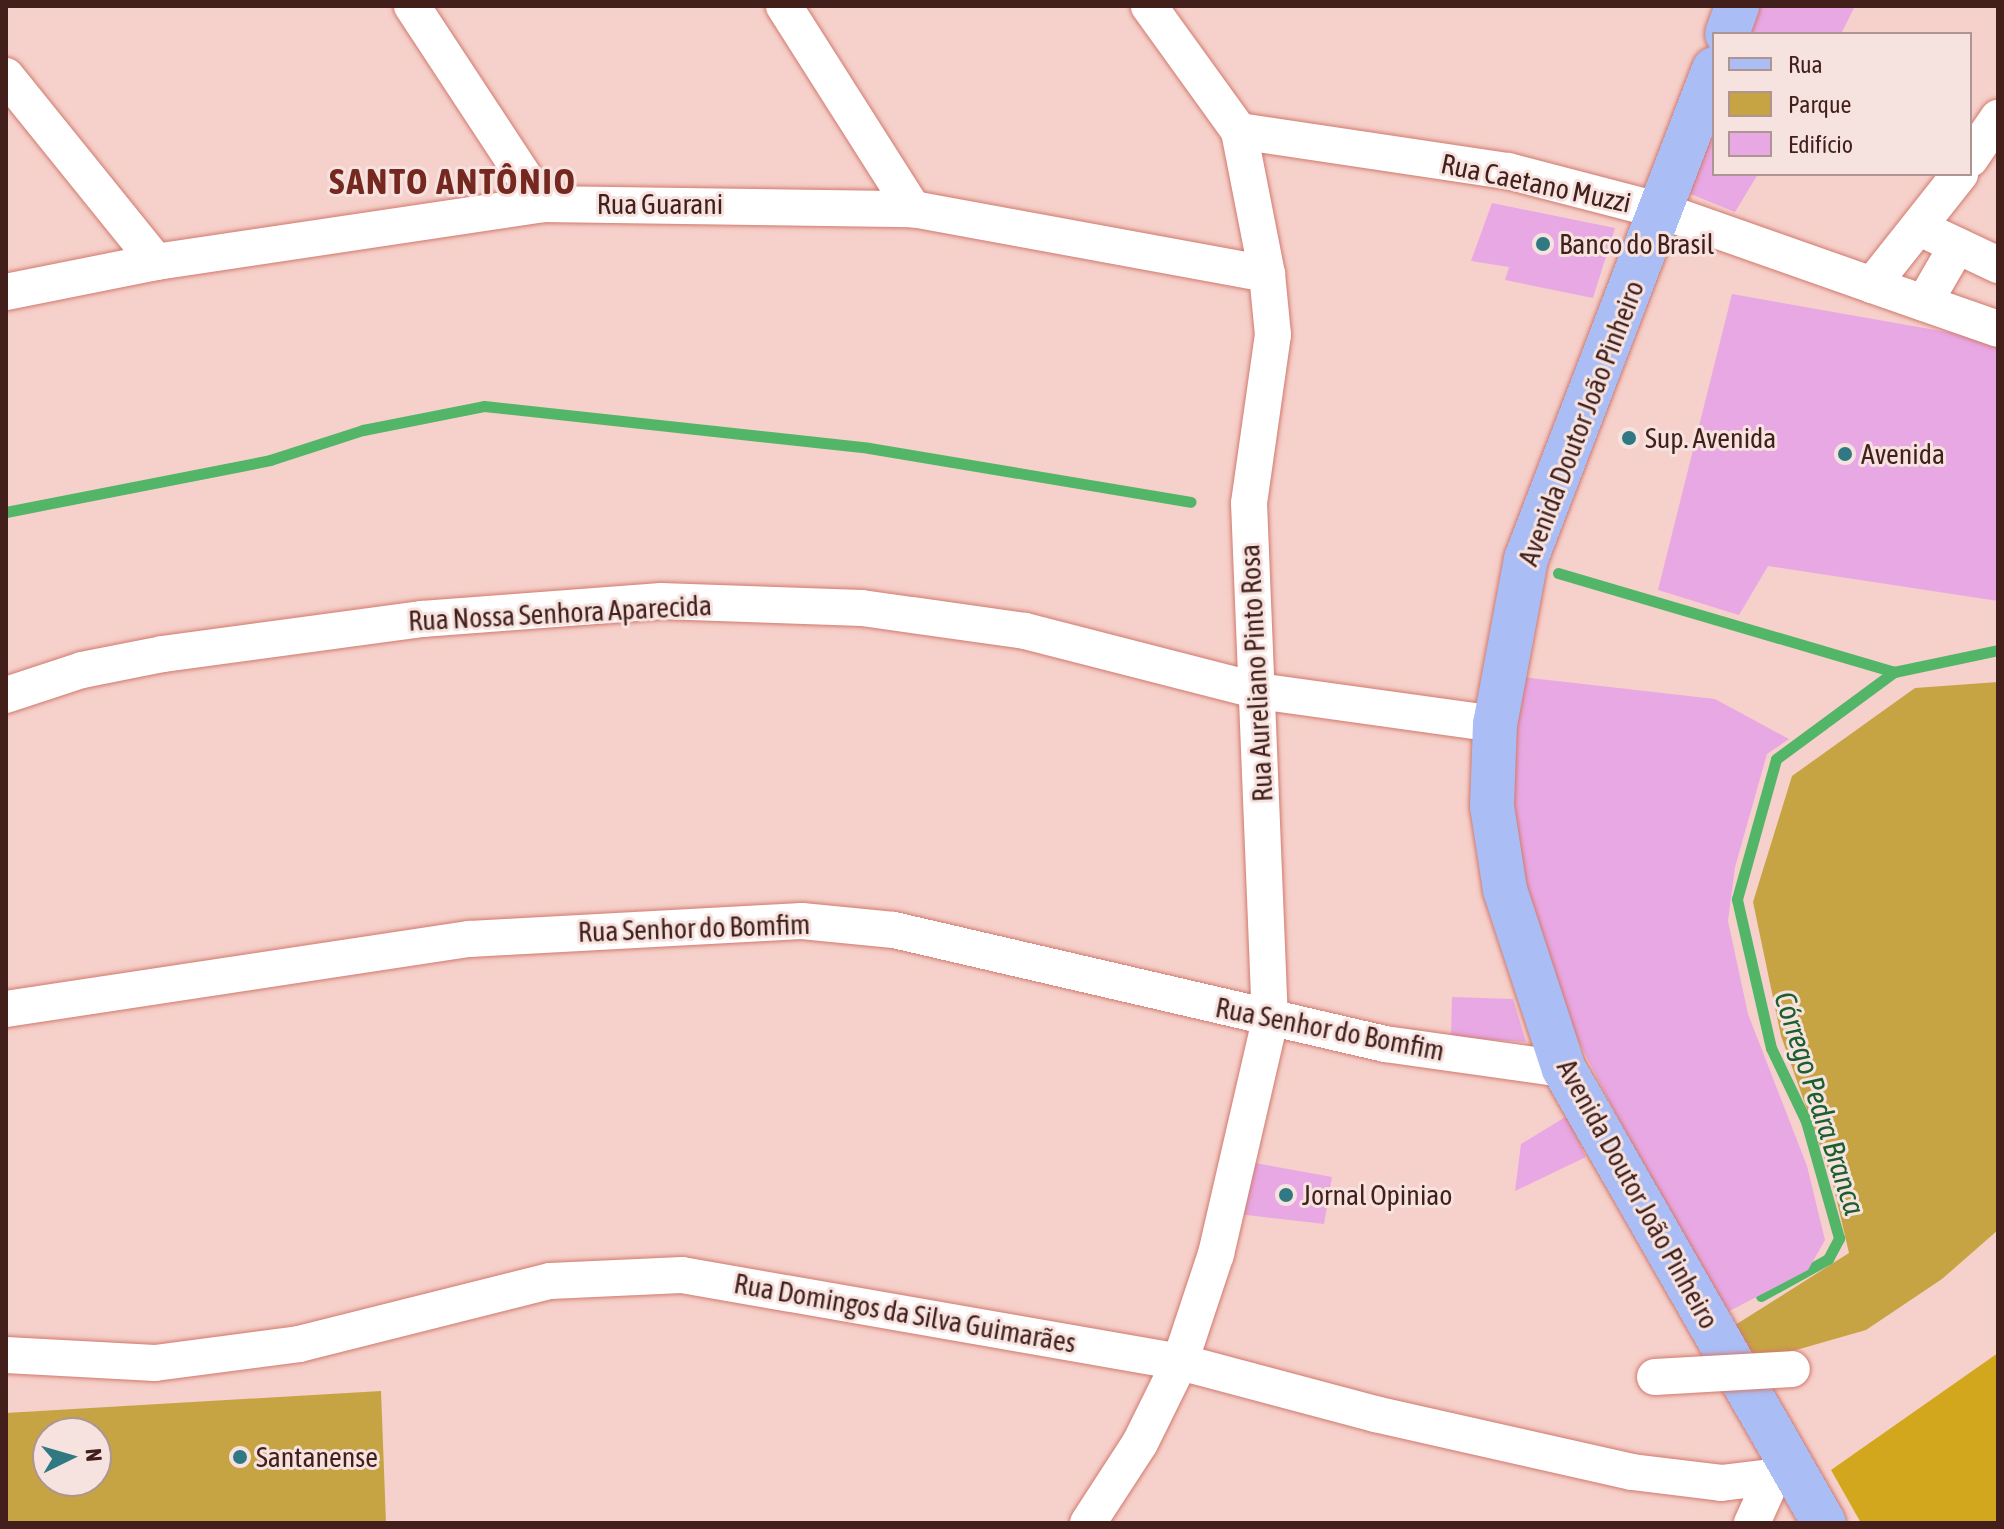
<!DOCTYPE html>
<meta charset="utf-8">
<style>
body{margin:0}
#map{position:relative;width:2004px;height:1529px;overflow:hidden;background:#f6d0ca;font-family:"Asap Condensed",sans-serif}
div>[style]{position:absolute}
.green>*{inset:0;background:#c7a443}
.forest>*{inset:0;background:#d2a71e}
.stream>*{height:11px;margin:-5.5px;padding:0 5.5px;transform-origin:5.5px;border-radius:5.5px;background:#52b568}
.building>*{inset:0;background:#e8a8e4}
.roads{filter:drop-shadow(0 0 2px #d07a6e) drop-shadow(0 0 2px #d07a6e)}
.minor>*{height:36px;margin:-18px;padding:0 18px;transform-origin:18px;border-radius:18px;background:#fff}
.major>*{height:44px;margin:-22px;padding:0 22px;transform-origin:22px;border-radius:22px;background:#aabdf5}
.bridges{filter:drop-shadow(0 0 2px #d07a6e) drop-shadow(0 0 2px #d07a6e)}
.minor-bridge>*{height:36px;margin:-18px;padding:0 18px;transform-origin:18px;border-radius:18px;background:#fff}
.dots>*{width:22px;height:22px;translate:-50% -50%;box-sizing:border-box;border:4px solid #f6e3df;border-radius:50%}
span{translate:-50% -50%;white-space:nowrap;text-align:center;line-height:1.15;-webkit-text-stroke:6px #f6e3df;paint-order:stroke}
.street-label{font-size:28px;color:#421f1b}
.poi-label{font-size:28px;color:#421f1b}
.left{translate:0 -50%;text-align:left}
.water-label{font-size:30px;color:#1a5f2d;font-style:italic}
.district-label{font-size:36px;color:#742820;font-weight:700;letter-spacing:2px}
.frame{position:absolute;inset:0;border:8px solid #421f1b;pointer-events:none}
.legend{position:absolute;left:1712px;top:32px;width:260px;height:144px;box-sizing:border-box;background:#f6e3df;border:2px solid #ae9591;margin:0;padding:10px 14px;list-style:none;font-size:24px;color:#421f1b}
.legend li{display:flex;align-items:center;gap:16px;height:40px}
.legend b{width:40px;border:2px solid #ae9591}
.north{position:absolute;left:32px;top:1417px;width:80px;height:80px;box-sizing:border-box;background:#f6e3df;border:2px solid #ae9591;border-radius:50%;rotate:85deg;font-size:22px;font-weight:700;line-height:32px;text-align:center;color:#421f1b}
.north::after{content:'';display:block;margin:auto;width:28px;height:36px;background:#307882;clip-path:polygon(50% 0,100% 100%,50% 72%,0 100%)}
</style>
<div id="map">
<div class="green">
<div style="clip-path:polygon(1998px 682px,1998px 1230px,1942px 1279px,1866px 1330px,1747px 1364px,1732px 1327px,1849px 1253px,1832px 1180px,1781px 1036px,1753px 902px,1792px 776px,1915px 688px)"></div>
<div style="clip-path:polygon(evenodd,381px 1391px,386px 1523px,6px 1523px,6px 1413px,381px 1391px,48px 1433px,96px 1433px,96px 1481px,48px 1481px,48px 1433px)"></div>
</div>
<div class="forest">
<div style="clip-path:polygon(1998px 1353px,1998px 1523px,1861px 1523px,1831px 1470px)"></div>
</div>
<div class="stream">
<div style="left:6px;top:512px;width:269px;rotate:-11.1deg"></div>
<div style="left:270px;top:460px;width:98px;rotate:-17.9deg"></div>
<div style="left:363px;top:430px;width:123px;rotate:-11.2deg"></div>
<div style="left:484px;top:406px;width:387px;rotate:6.2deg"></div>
<div style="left:869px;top:448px;width:326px;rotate:9.5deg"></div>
<div style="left:1558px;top:573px;width:350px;rotate:16.4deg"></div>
<div style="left:1761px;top:1296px;width:77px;rotate:-28.9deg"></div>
<div style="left:1828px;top:1259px;width:24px;rotate:-62deg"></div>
<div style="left:1839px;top:1238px;width:122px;rotate:-105.8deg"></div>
<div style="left:1806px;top:1121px;width:81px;rotate:-115.6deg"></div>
<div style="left:1771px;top:1048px;width:153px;rotate:-102.9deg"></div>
<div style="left:1737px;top:899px;width:145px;rotate:-74.4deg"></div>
<div style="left:1776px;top:759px;width:147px;rotate:-36.4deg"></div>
<div style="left:1894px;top:672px;width:106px;rotate:-11.9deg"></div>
</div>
<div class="building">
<div style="clip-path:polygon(1756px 6px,1855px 6px,1841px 34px,1742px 34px)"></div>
<div style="clip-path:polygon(1714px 96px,1714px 174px,1758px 174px,1735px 212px,1676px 188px)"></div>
<div style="clip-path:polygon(1492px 203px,1615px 228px,1593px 298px,1505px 280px,1509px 267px,1471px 261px)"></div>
<div style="clip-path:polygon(1732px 294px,1998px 341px,1998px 601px,1768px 566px,1739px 615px,1658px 590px)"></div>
<div style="clip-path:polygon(1514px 676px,1715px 699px,1789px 739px,1767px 754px,1735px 867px,1728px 921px,1748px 1014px,1807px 1166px,1825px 1240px,1808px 1270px,1720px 1316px,1564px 1013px,1508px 826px)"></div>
<div style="clip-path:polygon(1452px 997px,1513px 999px,1526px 1042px,1451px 1037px)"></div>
<div style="clip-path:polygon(1567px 1116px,1586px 1157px,1515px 1191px,1521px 1144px)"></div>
<div style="clip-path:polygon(1250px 1162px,1332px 1177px,1324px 1224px,1238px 1214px)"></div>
</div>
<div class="roads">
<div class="minor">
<div style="left:412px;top:6px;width:237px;rotate:56.7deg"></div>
<div style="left:784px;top:6px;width:241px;rotate:57.6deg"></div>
<div style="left:6px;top:76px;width:239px;rotate:51.1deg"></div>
<div style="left:1239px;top:131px;width:272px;rotate:8.5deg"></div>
<div style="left:1508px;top:171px;width:159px;rotate:14.6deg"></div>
<div style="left:1662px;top:211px;width:223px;rotate:19.4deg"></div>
<div style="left:1872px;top:285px;width:142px;rotate:-51.6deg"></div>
<div style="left:1970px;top:159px;width:50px;rotate:-55.7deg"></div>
<div style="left:1922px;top:229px;width:84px;rotate:25.3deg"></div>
<div style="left:1872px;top:285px;width:133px;rotate:19.2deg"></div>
<div style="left:6px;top:292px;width:153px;rotate:-11.3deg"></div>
<div style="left:156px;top:262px;width:390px;rotate:-8.5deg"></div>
<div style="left:542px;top:204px;width:371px;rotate:0.8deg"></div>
<div style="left:913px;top:209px;width:360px;rotate:10.4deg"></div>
<div style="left:1924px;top:303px;width:66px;rotate:-59.9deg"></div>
<div style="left:6px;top:695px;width:80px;rotate:-18.2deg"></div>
<div style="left:82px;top:670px;width:83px;rotate:-11.2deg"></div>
<div style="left:163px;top:654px;width:261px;rotate:-7.7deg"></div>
<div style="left:422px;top:619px;width:240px;rotate:-4.3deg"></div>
<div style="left:661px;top:601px;width:201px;rotate:2deg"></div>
<div style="left:862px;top:608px;width:165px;rotate:8deg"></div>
<div style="left:1025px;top:631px;width:241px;rotate:14.4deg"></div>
<div style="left:1258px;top:691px;width:239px;rotate:7.9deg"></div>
<div style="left:6px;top:1009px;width:468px;rotate:-8.6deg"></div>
<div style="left:469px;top:939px;width:333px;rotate:-3.1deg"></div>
<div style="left:802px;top:921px;width:92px;rotate:5.6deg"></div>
<div style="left:894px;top:930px;width:504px;rotate:13.07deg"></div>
<div style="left:1385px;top:1044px;width:181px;rotate:8deg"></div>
<div style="left:6px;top:1355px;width:149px;rotate:3.1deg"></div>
<div style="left:155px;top:1363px;width:145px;rotate:-7.5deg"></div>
<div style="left:299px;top:1344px;width:259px;rotate:-14.1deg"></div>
<div style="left:550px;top:1281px;width:132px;rotate:-2.6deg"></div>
<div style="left:682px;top:1275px;width:506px;rotate:9.91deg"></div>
<div style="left:1180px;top:1362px;width:202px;rotate:14.9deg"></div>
<div style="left:1375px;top:1414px;width:263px;rotate:12.7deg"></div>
<div style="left:1632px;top:1472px;width:90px;rotate:7deg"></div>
<div style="left:1721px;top:1483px;width:77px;rotate:-6.8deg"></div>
<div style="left:1088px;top:1523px;width:95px;rotate:-57deg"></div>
<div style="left:1140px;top:1443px;width:90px;rotate:-63.7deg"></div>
<div style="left:1180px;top:1362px;width:114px;rotate:-71.6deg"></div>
<div style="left:1216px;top:1254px;width:239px;rotate:-77deg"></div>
<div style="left:1270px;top:1021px;width:518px;rotate:-92.32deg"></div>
<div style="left:1249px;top:503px;width:170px;rotate:-81.9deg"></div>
<div style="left:1273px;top:335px;width:61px;rotate:-95.6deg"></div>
<div style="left:1267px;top:274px;width:146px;rotate:-101.1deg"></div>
<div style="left:1239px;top:131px;width:154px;rotate:-125.8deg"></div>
<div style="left:1752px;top:1523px;width:46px;rotate:-65.7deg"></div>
</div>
<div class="major">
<div style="left:1727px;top:34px;width:30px;rotate:-70deg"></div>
<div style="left:1714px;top:69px;width:525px;rotate:110.99deg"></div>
<div style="left:1526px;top:559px;width:168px;rotate:100.6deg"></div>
<div style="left:1495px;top:724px;width:82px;rotate:92.1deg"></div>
<div style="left:1492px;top:806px;width:85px;rotate:81.2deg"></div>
<div style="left:1505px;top:890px;width:188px;rotate:71.8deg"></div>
<div style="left:1564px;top:1069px;width:523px;rotate:60.2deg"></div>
</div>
</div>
<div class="bridges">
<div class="minor-bridge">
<div style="left:1655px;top:1377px;width:137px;rotate:-3.3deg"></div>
</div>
</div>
<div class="dots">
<div style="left:1543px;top:244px;background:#307882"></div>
<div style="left:1629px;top:438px;background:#307882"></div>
<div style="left:1845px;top:454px;background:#307882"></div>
<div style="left:1286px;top:1195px;background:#307882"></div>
<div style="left:240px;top:1457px;background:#307882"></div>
</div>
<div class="street-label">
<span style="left:1536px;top:183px;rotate:12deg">Rua Caetano Muzzi</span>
<span style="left:660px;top:204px">Rua Guarani</span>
<span style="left:1581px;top:423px;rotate:-69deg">Avenida Doutor João Pinheiro</span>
<span style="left:560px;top:613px;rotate:-3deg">Rua Nossa Senhora Aparecida</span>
<span style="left:1256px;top:673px;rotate:-93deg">Rua Aureliano Pinto Rosa</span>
<span style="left:694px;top:928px;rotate:-2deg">Rua Senhor do Bomfim</span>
<span style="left:1330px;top:1029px;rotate:11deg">Rua Senhor do Bomfim</span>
<span style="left:1638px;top:1194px;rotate:61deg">Avenida Doutor João Pinheiro</span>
<span style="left:905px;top:1313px;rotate:10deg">Rua Domingos da Silva Guimarães</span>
</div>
<div class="poi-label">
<span class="left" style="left:1559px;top:244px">Banco do Brasil</span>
<span class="left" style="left:1645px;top:438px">Sup. Avenida</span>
<span class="left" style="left:1861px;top:454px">Avenida</span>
<span class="left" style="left:1302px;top:1195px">Jornal Opiniao</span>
<span class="left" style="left:256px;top:1457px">Santanense</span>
</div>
<div class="water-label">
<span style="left:1820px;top:1103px;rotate:72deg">Córrego Pedra Branca</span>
</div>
<div class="district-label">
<span style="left:453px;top:182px">SANTO ANTÔNIO</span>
</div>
<div class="frame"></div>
<ul class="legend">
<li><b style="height:10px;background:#aabdf5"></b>Rua</li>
<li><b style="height:22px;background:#c7a443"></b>Parque</li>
<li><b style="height:22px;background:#e8a8e4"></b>Edifício</li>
</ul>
<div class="north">N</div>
</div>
